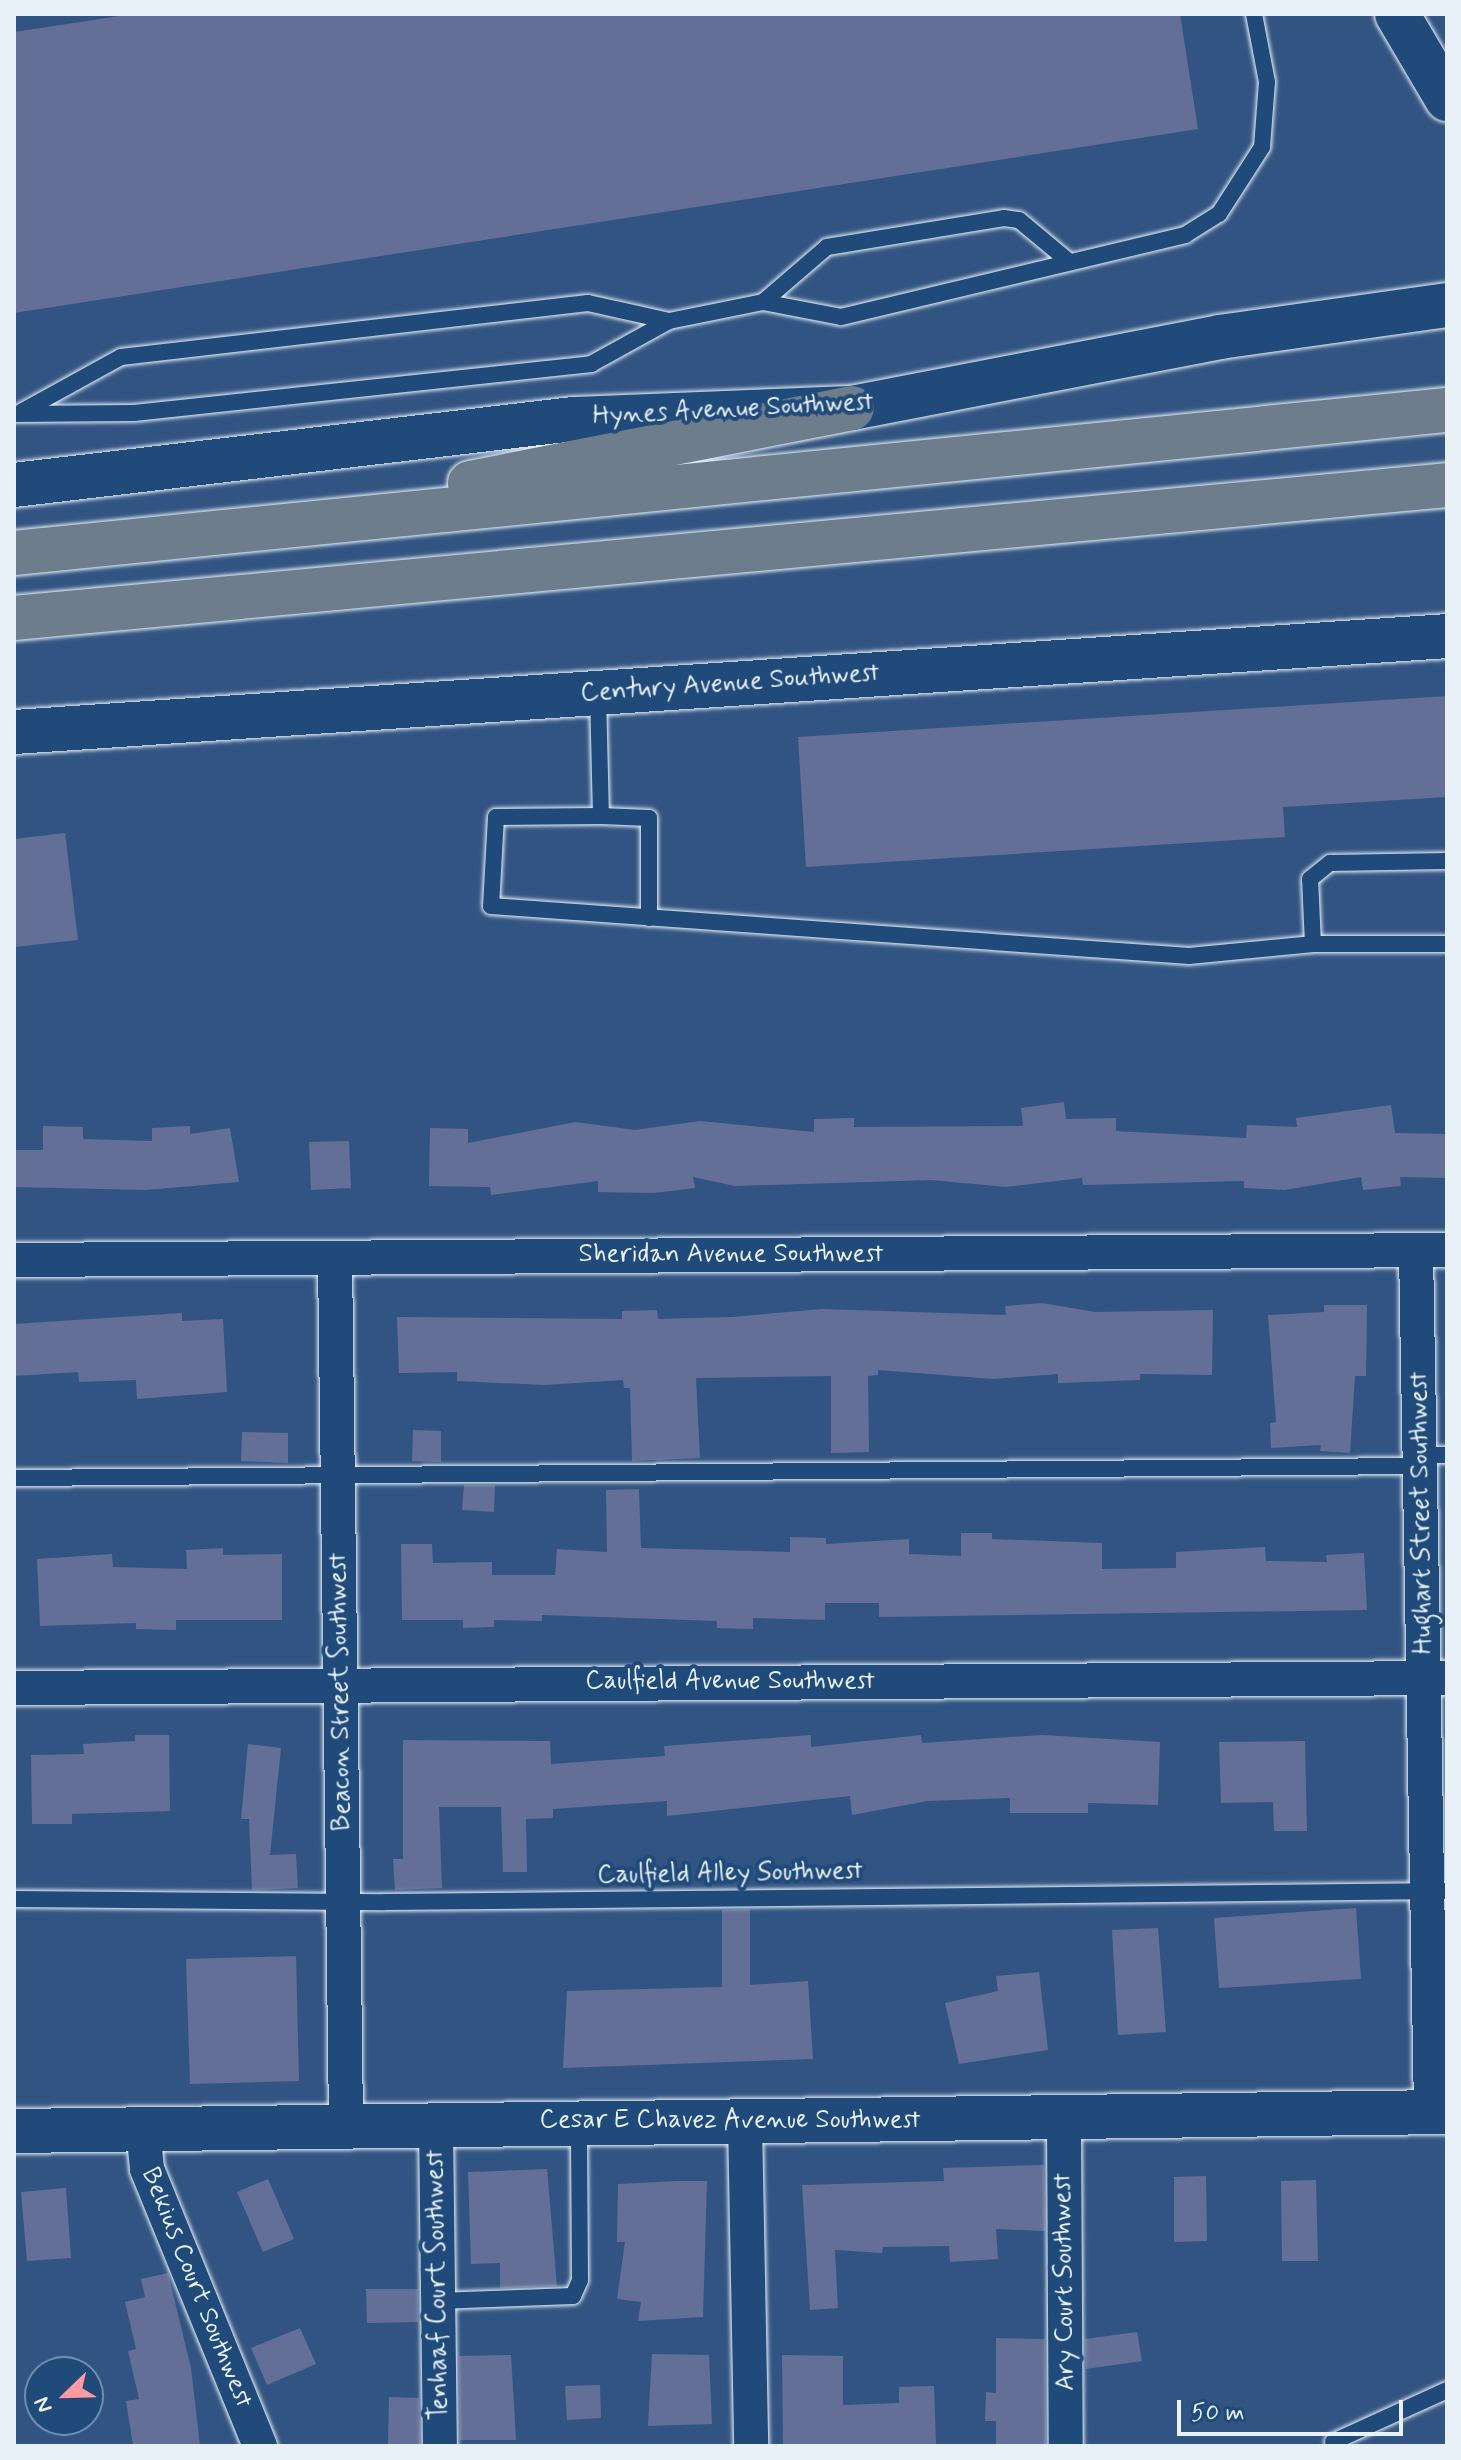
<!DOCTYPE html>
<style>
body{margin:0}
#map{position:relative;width:1461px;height:2460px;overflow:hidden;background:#325482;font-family:Mynerve,sans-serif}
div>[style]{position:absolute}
.building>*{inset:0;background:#646f97}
.roads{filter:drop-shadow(0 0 2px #e8f1f8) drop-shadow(0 0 2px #e8f1f8)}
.lane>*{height:16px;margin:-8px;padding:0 8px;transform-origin:8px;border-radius:8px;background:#1f4a7a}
.street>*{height:34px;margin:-17px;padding:0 17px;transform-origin:17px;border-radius:17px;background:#1f4a7a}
.secondary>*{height:44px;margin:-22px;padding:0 22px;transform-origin:22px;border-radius:22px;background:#1f4a7a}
.highway>*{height:44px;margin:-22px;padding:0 22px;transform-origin:22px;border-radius:22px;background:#6d7d8c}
span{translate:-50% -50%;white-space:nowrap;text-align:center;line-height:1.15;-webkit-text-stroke:8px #1f4a7a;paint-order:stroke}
.street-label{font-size:26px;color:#e8f1f8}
.frame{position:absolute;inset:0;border:16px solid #e8f1f8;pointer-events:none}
.north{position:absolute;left:24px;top:2356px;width:80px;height:80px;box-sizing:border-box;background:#1f4a7a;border:2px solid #6f8dac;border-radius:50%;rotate:247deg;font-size:22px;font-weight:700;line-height:32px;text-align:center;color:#e8f1f8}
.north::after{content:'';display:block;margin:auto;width:28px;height:36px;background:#ff9aa2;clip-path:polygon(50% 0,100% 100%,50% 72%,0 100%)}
.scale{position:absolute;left:1177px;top:2400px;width:226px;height:36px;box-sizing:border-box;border:4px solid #e8f1f8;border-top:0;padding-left:10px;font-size:24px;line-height:28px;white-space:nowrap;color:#e8f1f8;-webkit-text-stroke:6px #1f4a7a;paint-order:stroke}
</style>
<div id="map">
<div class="building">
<div style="clip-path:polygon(133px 14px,1180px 14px,1198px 129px,14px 313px,14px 32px)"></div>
<div style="clip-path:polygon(1447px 696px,1447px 797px,1283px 807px,1285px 837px,806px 867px,798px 737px)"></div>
<div style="clip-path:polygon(65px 833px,78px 940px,14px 947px,14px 839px)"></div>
<div style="clip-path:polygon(1064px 1102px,1066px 1119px,1116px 1118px,1116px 1131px,1246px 1138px,1247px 1125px,1297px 1127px,1296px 1118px,1391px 1105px,1395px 1133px,1447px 1134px,1447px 1178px,1400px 1177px,1401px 1186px,1363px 1190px,1361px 1177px,1285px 1190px,1244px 1188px,1244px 1181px,1083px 1185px,1082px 1178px,1006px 1187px,931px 1180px,735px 1186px,693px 1177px,695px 1188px,654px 1193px,598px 1192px,598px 1181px,491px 1195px,490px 1187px,429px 1186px,430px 1128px,468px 1129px,468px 1143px,575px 1122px,635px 1130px,700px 1121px,814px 1132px,814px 1119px,854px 1118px,854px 1127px,1023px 1126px,1021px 1108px)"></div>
<div style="clip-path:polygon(43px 1126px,83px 1127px,83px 1139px,152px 1141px,152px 1128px,190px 1126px,190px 1134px,230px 1128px,239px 1182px,146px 1190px,14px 1187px,14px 1150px,43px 1150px)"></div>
<div style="clip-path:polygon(349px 1141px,351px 1188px,311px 1190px,309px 1142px)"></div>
<div style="clip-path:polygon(1042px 1303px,1095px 1312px,1213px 1310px,1212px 1375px,1140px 1374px,1140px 1380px,1058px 1383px,1058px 1374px,993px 1379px,878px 1370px,878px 1375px,868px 1376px,869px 1452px,831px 1453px,831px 1376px,696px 1378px,700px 1458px,632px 1461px,630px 1388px,624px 1388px,623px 1380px,545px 1385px,457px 1381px,457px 1372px,399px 1373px,397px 1317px,622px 1319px,622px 1311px,657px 1310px,658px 1319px,732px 1317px,822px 1309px,1006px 1315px,1005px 1306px)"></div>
<div style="clip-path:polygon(1324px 1305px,1367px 1305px,1366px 1376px,1355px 1376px,1350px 1453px,1320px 1451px,1321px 1445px,1271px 1448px,1270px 1423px,1276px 1422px,1268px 1315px,1324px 1312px)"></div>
<div style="clip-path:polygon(182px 1313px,182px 1321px,223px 1319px,227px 1392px,137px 1399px,136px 1380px,79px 1382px,78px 1372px,14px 1376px,14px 1324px)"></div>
<div style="clip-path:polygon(413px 1430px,441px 1431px,441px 1462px,412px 1461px)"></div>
<div style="clip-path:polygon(242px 1432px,288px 1433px,288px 1463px,241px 1461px)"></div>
<div style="clip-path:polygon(464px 1485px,495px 1485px,494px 1512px,462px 1510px)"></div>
<div style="clip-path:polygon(639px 1489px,641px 1548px,790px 1552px,790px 1537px,826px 1538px,826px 1544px,909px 1539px,909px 1554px,961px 1556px,961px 1533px,992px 1533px,992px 1539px,1102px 1543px,1102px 1569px,1176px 1568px,1176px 1552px,1265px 1547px,1266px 1561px,1327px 1562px,1326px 1555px,1364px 1553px,1367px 1610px,879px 1617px,879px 1603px,825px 1603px,825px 1620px,753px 1618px,753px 1629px,717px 1628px,717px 1621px,542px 1615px,542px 1621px,494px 1620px,494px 1627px,463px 1628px,463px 1620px,402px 1620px,401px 1544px,432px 1544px,433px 1563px,492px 1562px,492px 1575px,555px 1575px,557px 1549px,607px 1552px,606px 1490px)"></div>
<div style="clip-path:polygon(223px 1548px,223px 1555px,282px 1554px,282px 1620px,176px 1620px,176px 1630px,136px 1629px,136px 1623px,40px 1626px,37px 1559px,112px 1554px,113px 1567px,187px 1569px,186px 1550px)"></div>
<div style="clip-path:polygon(135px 1735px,169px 1735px,170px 1811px,72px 1814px,72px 1824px,32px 1824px,31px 1755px,84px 1754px,83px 1744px,135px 1741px)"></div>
<div style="clip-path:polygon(811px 1735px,811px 1747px,921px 1735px,922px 1743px,1042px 1735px,1160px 1742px,1158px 1805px,1088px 1803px,1088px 1813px,1010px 1813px,1010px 1798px,928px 1801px,852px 1815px,850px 1796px,667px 1816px,667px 1801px,553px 1809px,553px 1818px,526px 1819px,527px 1872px,503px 1872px,501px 1807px,439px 1807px,442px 1888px,395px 1890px,393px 1859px,403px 1859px,403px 1740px,550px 1741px,551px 1764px,665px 1756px,664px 1746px)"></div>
<div style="clip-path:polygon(1305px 1741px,1307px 1831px,1274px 1831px,1273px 1802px,1221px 1803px,1219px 1742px)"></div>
<div style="clip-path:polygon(248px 1744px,281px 1748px,270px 1855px,296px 1854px,298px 1888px,252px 1890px,249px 1819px,241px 1819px)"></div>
<div style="clip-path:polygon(1356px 1908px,1361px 1979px,1219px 1988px,1214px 1918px)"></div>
<div style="clip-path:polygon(750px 1909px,750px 1985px,808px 1981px,813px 2059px,563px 2068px,567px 1991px,722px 1987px,722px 1910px)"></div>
<div style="clip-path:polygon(1158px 1928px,1166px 2032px,1118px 2035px,1112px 1930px)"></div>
<div style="clip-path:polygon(296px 1956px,299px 2081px,190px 2084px,186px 1959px)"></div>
<div style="clip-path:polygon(1039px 1972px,1048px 2050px,959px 2064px,945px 2003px,998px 1991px,996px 1976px)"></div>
<div style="clip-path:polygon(1044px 2165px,1045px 2231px,996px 2229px,998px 2259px,950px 2262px,949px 2246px,883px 2247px,882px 2253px,835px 2250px,838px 2308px,810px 2310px,802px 2185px,944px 2181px,943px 2168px)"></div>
<div style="clip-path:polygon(547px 2169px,557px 2286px,500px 2288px,500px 2263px,471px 2264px,468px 2172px)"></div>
<div style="clip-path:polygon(1206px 2176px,1207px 2241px,1174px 2242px,1174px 2177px)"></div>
<div style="clip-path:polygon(268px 2179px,294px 2239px,263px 2252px,237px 2192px)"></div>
<div style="clip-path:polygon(1316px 2180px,1318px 2261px,1282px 2261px,1281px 2181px)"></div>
<div style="clip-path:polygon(678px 2181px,707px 2181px,703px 2317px,638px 2321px,641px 2302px,617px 2299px,625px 2242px,617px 2242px,618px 2184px)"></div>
<div style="clip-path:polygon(66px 2188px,71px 2258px,27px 2261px,21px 2192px)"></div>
<div style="clip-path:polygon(168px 2273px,191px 2368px,200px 2446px,133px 2446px,126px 2401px,139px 2399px,128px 2351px,136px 2349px,125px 2302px,145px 2297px,141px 2279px)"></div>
<div style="clip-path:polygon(366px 2289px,418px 2289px,418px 2322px,367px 2323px)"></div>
<div style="clip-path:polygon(300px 2328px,316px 2364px,267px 2385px,251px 2348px)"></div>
<div style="clip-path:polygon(1137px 2332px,1142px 2361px,1086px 2369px,1085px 2339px)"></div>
<div style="clip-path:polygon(996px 2338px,1045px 2339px,1046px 2446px,996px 2446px,996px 2421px,985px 2421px,986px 2392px,996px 2393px)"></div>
<div style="clip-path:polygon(652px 2354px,709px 2355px,712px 2424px,648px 2426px)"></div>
<div style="clip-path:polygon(511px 2355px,516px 2440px,460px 2440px,459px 2356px)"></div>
<div style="clip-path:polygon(782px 2355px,843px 2356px,843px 2405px,899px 2403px,899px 2387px,934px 2386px,936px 2444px,783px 2444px)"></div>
<div style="clip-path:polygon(600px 2385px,601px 2418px,567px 2420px,565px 2386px)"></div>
<div style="clip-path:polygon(389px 2397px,419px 2398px,420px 2446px,388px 2446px)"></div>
</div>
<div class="roads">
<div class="lane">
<div style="left:763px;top:302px;width:84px;rotate:-40.7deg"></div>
<div style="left:827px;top:247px;width:179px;rotate:-9.3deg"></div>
<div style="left:1004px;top:218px;width:15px;rotate:8deg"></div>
<div style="left:1019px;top:220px;width:62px;rotate:39.8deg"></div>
<div style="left:21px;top:412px;width:114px;rotate:-28.8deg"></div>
<div style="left:121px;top:357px;width:470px;rotate:-6.6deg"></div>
<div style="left:588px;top:303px;width:83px;rotate:12.5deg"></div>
<div style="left:14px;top:414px;width:120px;rotate:-0.5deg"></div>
<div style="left:134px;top:413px;width:460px;rotate:-6.1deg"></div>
<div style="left:591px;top:364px;width:89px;rotate:-28.9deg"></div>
<div style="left:669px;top:321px;width:96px;rotate:-11.4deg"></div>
<div style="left:763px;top:302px;width:79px;rotate:10.9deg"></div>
<div style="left:841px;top:317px;width:354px;rotate:-13.4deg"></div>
<div style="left:1185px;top:235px;width:40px;rotate:-32deg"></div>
<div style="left:1219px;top:214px;width:80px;rotate:-57.3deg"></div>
<div style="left:1262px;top:147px;width:65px;rotate:-85.6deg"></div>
<div style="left:1267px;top:82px;width:69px;rotate:-100.8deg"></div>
<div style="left:598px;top:694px;width:122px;rotate:88.6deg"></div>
<div style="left:601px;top:816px;width:105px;rotate:179.5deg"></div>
<div style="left:496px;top:817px;width:89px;rotate:93.2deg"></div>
<div style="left:491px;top:906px;width:700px;rotate:4.1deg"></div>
<div style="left:1189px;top:956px;width:125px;rotate:-5.5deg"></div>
<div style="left:1313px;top:944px;width:134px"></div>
<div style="left:601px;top:816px;width:48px;rotate:2.4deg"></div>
<div style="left:649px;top:818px;width:100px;rotate:90deg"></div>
<div style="left:1313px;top:944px;width:65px;rotate:-92.6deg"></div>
<div style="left:1310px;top:879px;width:26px;rotate:-39deg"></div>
<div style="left:1330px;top:863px;width:117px;rotate:-1deg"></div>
<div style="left:1421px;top:1455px;width:26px"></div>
<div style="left:14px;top:1478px;width:1407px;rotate:-0.49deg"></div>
<div style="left:14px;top:1899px;width:371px;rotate:0.5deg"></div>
<div style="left:385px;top:1902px;width:1062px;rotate:-0.59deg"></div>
<div style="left:437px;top:2301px;width:136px;rotate:-2.1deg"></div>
<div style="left:573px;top:2296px;width:17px;rotate:-66deg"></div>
<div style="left:580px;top:2280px;width:156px;rotate:-90.4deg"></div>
<div style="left:1333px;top:2442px;width:125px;rotate:-24.5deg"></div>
</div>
<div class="street">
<div style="left:1416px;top:1250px;width:862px;rotate:89deg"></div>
<div style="left:335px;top:1258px;width:867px;rotate:89.27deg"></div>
<div style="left:14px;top:1260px;width:1433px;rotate:-0.4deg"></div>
<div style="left:14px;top:1688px;width:1433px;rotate:-0.4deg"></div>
<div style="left:1064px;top:2118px;width:328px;rotate:89.7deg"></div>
<div style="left:745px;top:2122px;width:324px;rotate:88.9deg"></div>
<div style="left:436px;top:2125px;width:321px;rotate:89.3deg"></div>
<div style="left:143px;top:2128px;width:41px;rotate:84.4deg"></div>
<div style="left:147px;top:2169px;width:299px;rotate:67.8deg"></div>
</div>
<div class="secondary">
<div style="left:1397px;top:14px;width:99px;rotate:59.5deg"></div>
<div style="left:14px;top:485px;width:563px;rotate:-6.73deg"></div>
<div style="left:573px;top:419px;width:279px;rotate:-2.3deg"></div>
<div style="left:852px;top:408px;width:375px;rotate:-10.9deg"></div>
<div style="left:1220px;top:337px;width:229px;rotate:-8deg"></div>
<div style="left:14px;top:732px;width:1436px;rotate:-3.83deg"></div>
<div style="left:14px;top:2131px;width:1433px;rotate:-0.76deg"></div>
</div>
<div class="highway">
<div style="left:470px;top:483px;width:389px;rotate:-11.1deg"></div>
<div style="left:14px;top:553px;width:1440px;rotate:-5.7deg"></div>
<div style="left:14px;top:618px;width:1439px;rotate:-5.3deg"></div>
</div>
</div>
<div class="street-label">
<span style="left:733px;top:410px;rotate:-3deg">Hynes Avenue Southwest</span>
<span style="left:730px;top:684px;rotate:-4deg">Century Avenue Southwest</span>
<span style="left:731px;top:1255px">Sheridan Avenue Southwest</span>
<span style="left:1422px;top:1513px;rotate:-91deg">Hughart Street Southwest</span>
<span style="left:730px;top:1682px">Caulfield Avenue Southwest</span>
<span style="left:341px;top:1692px;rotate:-91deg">Beacon Street Southwest</span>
<span style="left:730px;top:1874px;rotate:-1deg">Caulfield Alley Southwest</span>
<span style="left:730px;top:2121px">Cesar E Chavez Avenue Southwest</span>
<span style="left:1065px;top:2282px;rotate:-91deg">Ary Court Southwest</span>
<span style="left:438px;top:2285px;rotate:-91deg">Tenhaaf Court Southwest</span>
<span style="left:196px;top:2288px;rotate:68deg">Bekius Court Southwest</span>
</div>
<div class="frame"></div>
<div class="north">N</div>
<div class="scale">50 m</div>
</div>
